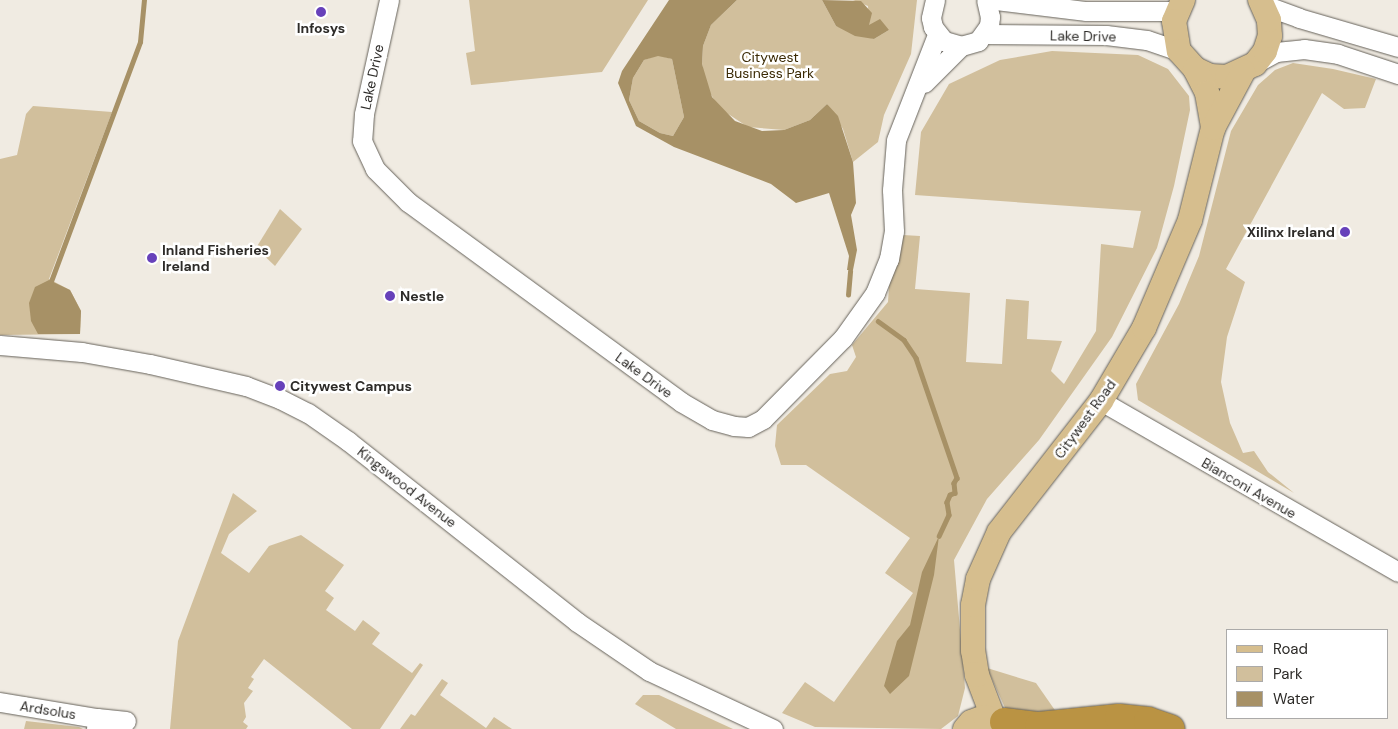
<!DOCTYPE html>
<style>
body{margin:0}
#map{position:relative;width:1398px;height:729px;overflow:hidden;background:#f0ebe2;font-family:"DM Sans",sans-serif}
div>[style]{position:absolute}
.green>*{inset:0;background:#d1bf9c}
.water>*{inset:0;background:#a79166}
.stream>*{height:4.5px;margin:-2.25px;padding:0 2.25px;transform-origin:2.25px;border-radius:2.25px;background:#a79166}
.roads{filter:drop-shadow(0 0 1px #66625a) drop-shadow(0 0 1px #66625a)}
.minor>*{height:19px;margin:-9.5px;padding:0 9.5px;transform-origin:9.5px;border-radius:9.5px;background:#fff}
.major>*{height:24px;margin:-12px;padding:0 12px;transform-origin:12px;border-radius:12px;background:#d6be8e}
.highway>*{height:28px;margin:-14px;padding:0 14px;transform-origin:14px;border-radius:14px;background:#ba9343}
.dots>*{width:14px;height:14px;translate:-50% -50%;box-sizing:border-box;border:2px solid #fff;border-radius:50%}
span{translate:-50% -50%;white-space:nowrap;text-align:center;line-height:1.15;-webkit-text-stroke:5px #fff;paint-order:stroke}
.poi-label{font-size:14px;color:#2d2b28;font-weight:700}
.right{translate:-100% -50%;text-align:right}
.left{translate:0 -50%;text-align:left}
.street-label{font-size:14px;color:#2d2b28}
.park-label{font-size:14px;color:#3b2a05}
.legend{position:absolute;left:1226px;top:629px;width:162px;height:90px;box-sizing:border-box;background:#fff;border:1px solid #abaaa9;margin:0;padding:6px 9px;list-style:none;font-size:15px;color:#2d2b28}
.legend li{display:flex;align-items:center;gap:10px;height:25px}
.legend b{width:25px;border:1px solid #abaaa9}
</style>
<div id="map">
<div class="green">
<div style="clip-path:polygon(469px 0,648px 0,602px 72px,471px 85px,466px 53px,475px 51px)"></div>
<div style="clip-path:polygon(737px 0,822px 0,836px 26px,874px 39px,889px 30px,869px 25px,868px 6px,853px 0,917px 0,911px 54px,884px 115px,878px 142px,853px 162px,843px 129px,827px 104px,810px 120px,784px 130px,748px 127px,719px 108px,706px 86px,702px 64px,703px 46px,711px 25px)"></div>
<div style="clip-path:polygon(1052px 51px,1138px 55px,1168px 69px,1189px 96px,1190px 110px,1174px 186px,1157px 248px,1112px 337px,1039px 440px,987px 499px,954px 560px,965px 688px,958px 716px,941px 729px,815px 727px,782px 713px,805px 682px,834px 702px,913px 593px,885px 573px,910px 538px,806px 465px,781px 465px,775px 446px,777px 425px,830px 374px,847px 371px,856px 357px,852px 345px,888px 302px,889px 286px,903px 235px,920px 236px,915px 289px,970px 293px,966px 362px,1002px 364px,1006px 299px,1029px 301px,1027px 339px,1062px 341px,1051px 371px,1064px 384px,1096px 331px,1101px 244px,1133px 248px,1141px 211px,915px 195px,921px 132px,949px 84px,1000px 60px)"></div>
<div style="clip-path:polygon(658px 55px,672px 59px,684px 117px,673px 136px,660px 133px,639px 121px,629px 100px,633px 78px,644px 60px)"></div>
<div style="clip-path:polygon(1293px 63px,1333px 69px,1376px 79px,1365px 108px,1344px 109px,1322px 93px,1226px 269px,1245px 282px,1227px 337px,1221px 382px,1230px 423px,1243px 453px,1254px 451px,1268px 472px,1294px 493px,1138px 400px,1136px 384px,1179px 304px,1199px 256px,1231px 131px,1258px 85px,1275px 70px)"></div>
<div style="clip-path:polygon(33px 106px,112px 112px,49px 279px,70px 290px,81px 311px,80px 334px,0 335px,0 159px,17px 155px,26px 114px)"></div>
<div style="clip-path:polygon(280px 209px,302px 229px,275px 266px,256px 248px)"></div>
<div style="clip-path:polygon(233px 493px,257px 511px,229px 534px,221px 553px,249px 573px,269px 546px,301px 535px,344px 565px,325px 591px,334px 598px,326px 610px,355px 631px,363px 620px,380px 633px,372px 644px,412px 673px,420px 663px,423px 665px,380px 729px,352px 729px,264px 659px,251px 677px,254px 679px,248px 688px,253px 691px,244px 703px,246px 717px,243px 722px,248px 726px,246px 729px,170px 729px,178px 641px)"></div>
<div style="clip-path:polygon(987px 668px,1036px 683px,1059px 716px,1006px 710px)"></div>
<div style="clip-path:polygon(442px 679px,448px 683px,440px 695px,486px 728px,494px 717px,512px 729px,400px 729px,411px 714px,415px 716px)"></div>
<div style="clip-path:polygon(643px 695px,659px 695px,733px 729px,676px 729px,635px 704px)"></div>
<div style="clip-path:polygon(26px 721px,79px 727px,83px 729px,24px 729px)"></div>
</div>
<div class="water">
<div style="clip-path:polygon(evenodd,669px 0,737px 0,711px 25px,703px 46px,702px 64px,712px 97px,735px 121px,762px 131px,784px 130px,810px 120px,827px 104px,838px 116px,853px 162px,856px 203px,851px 215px,857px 250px,853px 270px,847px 270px,849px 256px,829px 193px,796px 203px,771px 184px,674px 147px,636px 126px,618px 83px,622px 71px,669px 0,658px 56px,672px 59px,684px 117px,673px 136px,660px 133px,639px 121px,629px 100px,633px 78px,644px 60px,658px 56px)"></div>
<div style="clip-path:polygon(822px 0,861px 1px,872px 13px,869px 25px,880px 19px,889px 30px,874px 39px,855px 36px,836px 26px)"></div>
<div style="clip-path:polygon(49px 280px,70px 290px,81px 311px,80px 334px,38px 334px,31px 321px,29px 303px,35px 287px)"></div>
<div style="clip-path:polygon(939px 536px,934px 575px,909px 676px,890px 694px,884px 686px,897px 641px,910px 625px,922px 572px)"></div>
</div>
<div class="stream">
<div style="left:50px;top:284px;width:258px;rotate:-69.6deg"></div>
<div style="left:140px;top:42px;width:42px;rotate:-84.6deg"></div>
<div style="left:848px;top:295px;width:24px;rotate:-85deg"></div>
<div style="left:878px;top:321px;width:32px;rotate:36deg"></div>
<div style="left:904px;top:340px;width:22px;rotate:56deg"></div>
<div style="left:916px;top:358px;width:127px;rotate:71.1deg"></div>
<div style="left:957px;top:478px;width:6px;rotate:121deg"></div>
<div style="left:954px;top:483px;width:10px;rotate:84deg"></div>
<div style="left:955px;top:493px;width:5px;rotate:158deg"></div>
<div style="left:950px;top:495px;width:8px;rotate:113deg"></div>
<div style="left:947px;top:502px;width:13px;rotate:81deg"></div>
<div style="left:949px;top:515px;width:23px;rotate:115deg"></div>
</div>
<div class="roads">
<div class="minor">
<div style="left:389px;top:0;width:117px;rotate:102.4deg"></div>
<div style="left:364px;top:114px;width:27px;rotate:94deg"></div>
<div style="left:362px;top:141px;width:31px;rotate:65deg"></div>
<div style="left:375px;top:169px;width:47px;rotate:45deg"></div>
<div style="left:408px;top:202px;width:338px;rotate:36.2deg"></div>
<div style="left:681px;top:402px;width:36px;rotate:30deg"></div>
<div style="left:712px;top:420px;width:23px;rotate:15deg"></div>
<div style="left:734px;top:426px;width:14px;rotate:4deg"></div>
<div style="left:748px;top:427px;width:17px;rotate:-28deg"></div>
<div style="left:763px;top:419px;width:114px;rotate:-45.4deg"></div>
<div style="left:843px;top:338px;width:55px;rotate:-54.6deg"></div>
<div style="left:875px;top:293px;width:37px;rotate:-68deg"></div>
<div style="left:889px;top:259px;width:28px;rotate:-80deg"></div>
<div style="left:894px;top:231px;width:41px;rotate:-92.8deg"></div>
<div style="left:892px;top:190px;width:50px;rotate:-85.4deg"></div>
<div style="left:896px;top:140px;width:113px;rotate:-68.7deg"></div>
<div style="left:935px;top:0;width:18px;rotate:103deg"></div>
<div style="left:931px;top:18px;width:9px;rotate:77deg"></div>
<div style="left:933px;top:27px;width:18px;rotate:52deg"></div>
<div style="left:944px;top:41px;width:18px;rotate:16deg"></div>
<div style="left:961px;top:46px;width:18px;rotate:-16deg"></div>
<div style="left:978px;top:41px;width:19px;rotate:-54deg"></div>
<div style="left:989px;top:26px;width:9px;rotate:-84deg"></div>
<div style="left:990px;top:17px;width:17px;rotate:-103deg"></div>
<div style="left:996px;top:0;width:91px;rotate:7deg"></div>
<div style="left:1086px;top:11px;width:91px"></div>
<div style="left:1264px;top:5px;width:37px;rotate:20deg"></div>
<div style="left:1299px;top:18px;width:103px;rotate:16.3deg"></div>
<div style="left:984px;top:34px;width:122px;rotate:0.5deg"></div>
<div style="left:1106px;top:35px;width:41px;rotate:7deg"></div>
<div style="left:1147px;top:40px;width:34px;rotate:19deg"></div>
<div style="left:1256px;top:63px;width:23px;rotate:-29deg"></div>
<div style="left:1276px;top:52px;width:28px;rotate:-6deg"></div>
<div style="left:1304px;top:49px;width:34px;rotate:8deg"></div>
<div style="left:1338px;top:54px;width:63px;rotate:18.4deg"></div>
<div style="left:924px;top:83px;width:52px;rotate:-45deg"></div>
<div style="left:0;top:345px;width:82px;rotate:4.9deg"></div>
<div style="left:82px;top:352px;width:69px;rotate:10deg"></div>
<div style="left:150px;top:364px;width:98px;rotate:12.9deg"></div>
<div style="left:246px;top:386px;width:36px;rotate:21deg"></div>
<div style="left:280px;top:399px;width:31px;rotate:27deg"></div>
<div style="left:308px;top:413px;width:49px;rotate:35deg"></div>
<div style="left:348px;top:441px;width:292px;rotate:38.3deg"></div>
<div style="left:577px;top:622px;width:87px;rotate:34.2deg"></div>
<div style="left:649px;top:671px;width:137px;rotate:25.1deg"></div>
<div style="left:1101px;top:401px;width:343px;rotate:29.9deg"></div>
<div style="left:0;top:702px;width:98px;rotate:9.4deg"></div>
<div style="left:96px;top:729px;width:11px;rotate:-85deg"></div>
<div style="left:97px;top:718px;width:29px;rotate:6deg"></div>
</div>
<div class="major">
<div style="left:1183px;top:0;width:23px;rotate:113deg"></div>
<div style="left:1174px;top:21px;width:30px;rotate:81deg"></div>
<div style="left:1179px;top:51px;width:24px;rotate:48deg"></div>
<div style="left:1195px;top:69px;width:17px;rotate:25deg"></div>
<div style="left:1210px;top:76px;width:17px;rotate:3deg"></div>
<div style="left:1227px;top:77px;width:31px;rotate:-25deg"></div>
<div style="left:1255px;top:64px;width:16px;rotate:-52deg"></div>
<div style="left:1265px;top:51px;width:16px;rotate:-72deg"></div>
<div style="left:1270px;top:36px;width:16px;rotate:-94deg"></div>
<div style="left:1269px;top:20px;width:22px;rotate:-114deg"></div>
<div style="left:1195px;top:69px;width:27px;rotate:63deg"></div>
<div style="left:1207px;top:93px;width:36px;rotate:80deg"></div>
<div style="left:993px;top:717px;width:45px;rotate:-110.9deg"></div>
<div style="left:977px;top:675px;width:24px;rotate:-99deg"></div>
<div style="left:973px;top:651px;width:46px;rotate:-90deg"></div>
<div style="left:973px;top:605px;width:26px;rotate:-79deg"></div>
<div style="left:978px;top:579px;width:51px;rotate:-65.9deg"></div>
<div style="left:999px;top:532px;width:166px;rotate:-52.1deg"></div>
<div style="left:1101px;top:401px;width:85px;rotate:-59.5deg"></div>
<div style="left:1144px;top:328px;width:117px;rotate:-66.9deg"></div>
<div style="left:1190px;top:220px;width:95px;rotate:-76deg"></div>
<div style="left:1213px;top:128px;width:64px;rotate:-61.8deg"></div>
<div style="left:965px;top:729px;width:9px;rotate:-49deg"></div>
<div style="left:971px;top:722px;width:15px;rotate:-20deg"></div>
<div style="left:985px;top:717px;width:22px;rotate:18deg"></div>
</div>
<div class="highway">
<div style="left:1004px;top:722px;width:35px;rotate:7deg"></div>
<div style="left:1039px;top:726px;width:80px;rotate:-5.7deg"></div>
<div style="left:1119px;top:718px;width:29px;rotate:6deg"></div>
<div style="left:1148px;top:721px;width:24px;rotate:19deg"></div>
</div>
</div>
<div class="dots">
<div style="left:321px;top:12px;background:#6741ba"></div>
<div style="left:1345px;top:232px;background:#6741ba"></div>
<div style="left:152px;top:258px;background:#6741ba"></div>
<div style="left:390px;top:296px;background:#6741ba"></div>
<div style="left:280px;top:386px;background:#6741ba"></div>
</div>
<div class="poi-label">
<span style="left:321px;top:28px">Infosys</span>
<span class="right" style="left:1335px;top:232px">Xilinx Ireland</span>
<span class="left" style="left:162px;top:258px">Inland Fisheries<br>Ireland</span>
<span class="left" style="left:400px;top:296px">Nestle</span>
<span class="left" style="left:290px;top:386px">Citywest Campus</span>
</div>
<div class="street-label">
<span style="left:1083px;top:36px;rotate:1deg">Lake Drive</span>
<span style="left:372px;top:77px;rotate:-78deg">Lake Drive</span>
<span style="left:644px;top:375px;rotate:36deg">Lake Drive</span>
<span style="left:1085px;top:419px;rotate:-54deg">Citywest Road</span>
<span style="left:407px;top:487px;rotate:38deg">Kingswood Avenue</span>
<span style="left:1249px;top:488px;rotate:30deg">Bianconi Avenue</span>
<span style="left:48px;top:710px;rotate:9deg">Ardsolus</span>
</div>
<div class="park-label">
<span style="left:770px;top:65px">Citywest<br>Business Park</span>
</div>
<ul class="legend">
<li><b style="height:6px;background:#d6be8e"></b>Road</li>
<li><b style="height:14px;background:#d1bf9c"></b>Park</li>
<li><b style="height:14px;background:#a79166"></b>Water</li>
</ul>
</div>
